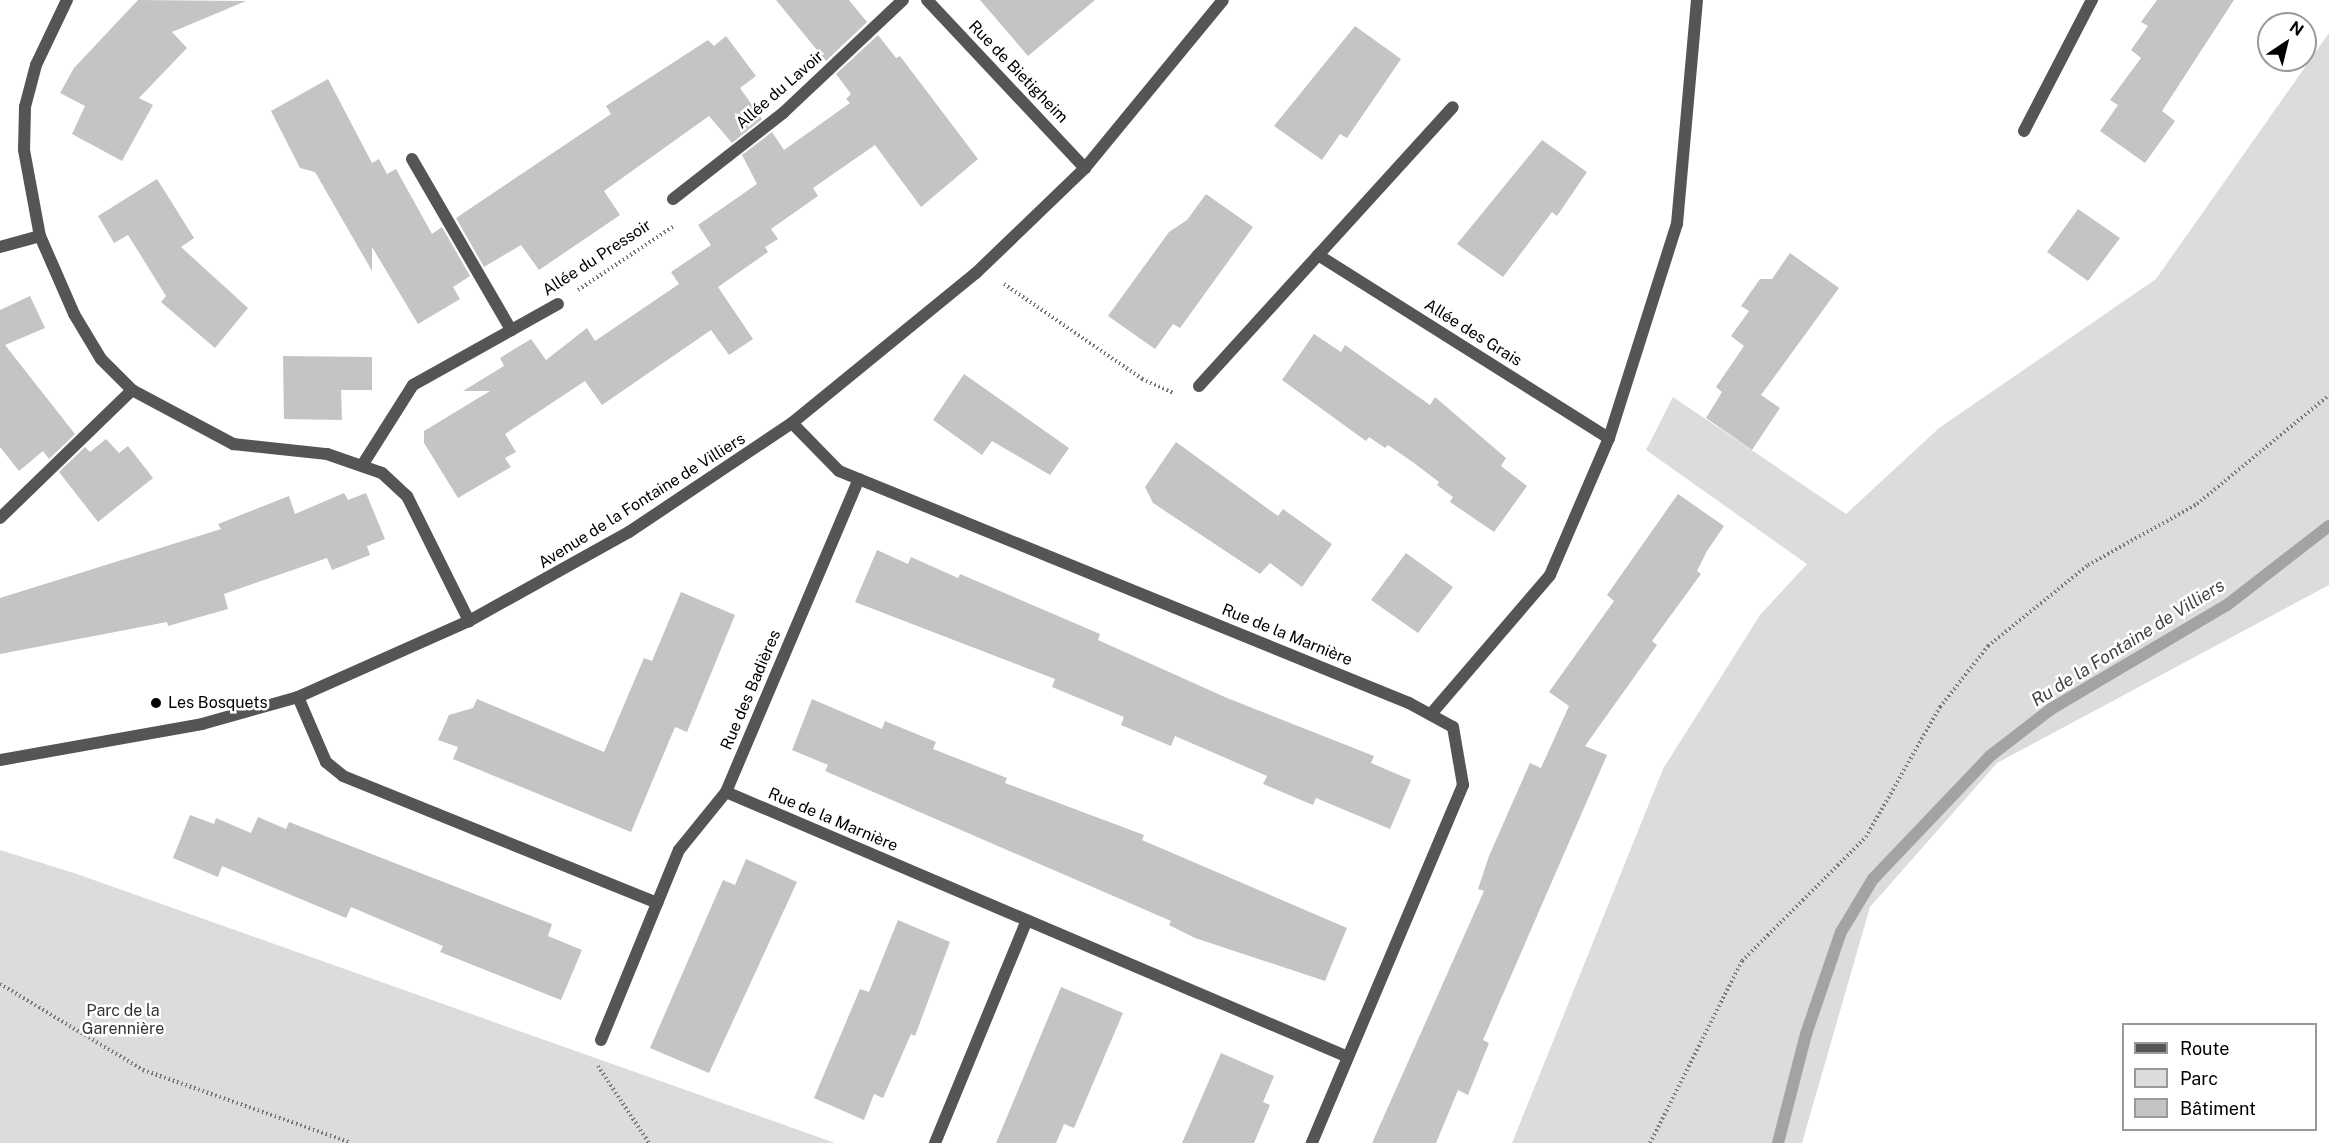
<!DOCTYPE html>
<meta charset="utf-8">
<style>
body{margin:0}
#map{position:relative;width:2329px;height:1143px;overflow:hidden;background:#fff;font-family:"Public Sans",sans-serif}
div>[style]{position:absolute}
.green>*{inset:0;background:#dcdcdc}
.stream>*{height:12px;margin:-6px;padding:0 6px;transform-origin:6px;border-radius:6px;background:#a3a3a3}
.building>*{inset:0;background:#c4c4c4}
.path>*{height:4px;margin-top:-2px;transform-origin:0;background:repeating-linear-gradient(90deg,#777 0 1.5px,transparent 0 4.5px)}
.street>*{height:12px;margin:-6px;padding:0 6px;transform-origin:6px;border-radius:6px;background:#555}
.dots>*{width:16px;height:16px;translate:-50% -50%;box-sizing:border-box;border:3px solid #fff;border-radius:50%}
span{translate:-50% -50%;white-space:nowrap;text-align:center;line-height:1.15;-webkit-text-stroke:5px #fff;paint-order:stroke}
.street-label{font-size:16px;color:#000}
.poi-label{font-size:16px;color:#000}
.left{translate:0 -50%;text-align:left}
.park-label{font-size:16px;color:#333}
.water-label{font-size:18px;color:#444;font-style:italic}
.legend{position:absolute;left:2122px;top:1023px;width:195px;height:108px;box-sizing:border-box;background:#fff;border:2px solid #999;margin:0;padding:8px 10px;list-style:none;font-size:18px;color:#000}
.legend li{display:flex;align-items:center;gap:12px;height:30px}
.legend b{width:30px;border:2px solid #999}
.north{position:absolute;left:2257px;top:12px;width:60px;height:60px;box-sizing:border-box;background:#fff;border:2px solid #999;border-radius:50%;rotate:35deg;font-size:16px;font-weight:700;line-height:24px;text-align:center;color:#000}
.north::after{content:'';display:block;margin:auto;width:21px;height:27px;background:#000;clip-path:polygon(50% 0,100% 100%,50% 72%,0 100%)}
</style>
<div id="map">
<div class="green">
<div style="clip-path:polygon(2329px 33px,2329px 585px,1997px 763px,1870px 907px,1802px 1143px,1512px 1143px,1663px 769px,1760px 615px,1807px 564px,1646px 450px,1673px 397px,1846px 514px,1939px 428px,2156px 279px)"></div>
<div style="clip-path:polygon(0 850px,74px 873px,835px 1143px,0 1143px)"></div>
</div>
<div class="stream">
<div style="left:1778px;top:1143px;width:113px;rotate:-75.6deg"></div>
<div style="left:1806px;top:1034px;width:108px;rotate:-71.1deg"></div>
<div style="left:1841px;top:932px;width:62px;rotate:-58.9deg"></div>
<div style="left:1873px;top:879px;width:170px;rotate:-46.4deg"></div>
<div style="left:1990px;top:756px;width:77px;rotate:-37.6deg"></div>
<div style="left:2051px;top:709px;width:204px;rotate:-30.6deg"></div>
<div style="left:2227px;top:605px;width:129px;rotate:-37.8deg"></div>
</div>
<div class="building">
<div style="clip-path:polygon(138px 0,246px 1px,172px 32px,187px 48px,139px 98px,153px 105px,122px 161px,72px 134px,85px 106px,60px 93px,74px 68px)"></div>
<div style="clip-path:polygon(776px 0,849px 0,867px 22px,826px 61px)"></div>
<div style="clip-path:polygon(980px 0,1095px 0,1028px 56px)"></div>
<div style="clip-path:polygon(2157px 0,2234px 0,2162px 111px,2175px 121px,2145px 163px,2100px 131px,2118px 105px,2110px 100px,2141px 58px,2131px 50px,2148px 26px,2141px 22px)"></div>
<div style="clip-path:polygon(1355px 26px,1401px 59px,1347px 138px,1340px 134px,1322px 160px,1274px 126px)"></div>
<div style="clip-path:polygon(878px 35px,896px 58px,900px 56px,978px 159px,921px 207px,875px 145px,813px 188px,818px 196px,771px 229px,778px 239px,765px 247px,768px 252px,718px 287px,753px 339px,729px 355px,711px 330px,602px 405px,585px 381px,505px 434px,516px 452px,505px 458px,511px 467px,458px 498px,424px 443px,424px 431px,490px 391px,463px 391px,504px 366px,500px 358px,531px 339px,546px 360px,587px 328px,595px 341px,679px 284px,671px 272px,711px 245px,698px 225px,757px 184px,742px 155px,772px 132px,784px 150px,850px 103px,846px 99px,851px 94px,836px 74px)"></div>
<div style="clip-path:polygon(726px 36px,756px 76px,740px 88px,762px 119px,732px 143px,709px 116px,604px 191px,620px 215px,539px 270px,521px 245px,484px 267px,456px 218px,611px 114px,606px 106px,708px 40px,714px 46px)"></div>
<div style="clip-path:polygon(328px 79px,372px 163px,379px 159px,387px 174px,396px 169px,432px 234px,442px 227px,470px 276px,453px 287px,460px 299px,418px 324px,372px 247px,372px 271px,315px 172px,300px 168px,271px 111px)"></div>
<div style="clip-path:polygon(1542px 140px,1587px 172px,1557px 216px,1552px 212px,1503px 277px,1457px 244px)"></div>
<div style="clip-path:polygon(157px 179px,194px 238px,181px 247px,248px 308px,215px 348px,161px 302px,166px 296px,128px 235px,114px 243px,98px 216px)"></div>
<div style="clip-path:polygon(1206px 194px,1253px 227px,1180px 328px,1173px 324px,1155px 349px,1108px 316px,1169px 232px,1187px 220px)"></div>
<div style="clip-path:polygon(2078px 209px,2120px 238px,2088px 281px,2047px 252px)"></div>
<div style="clip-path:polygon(1790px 253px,1839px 288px,1761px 395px,1780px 408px,1752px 450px,1706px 418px,1722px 392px,1716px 387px,1744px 346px,1731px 336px,1749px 311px,1741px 306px,1760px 279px,1772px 279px)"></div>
<div style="clip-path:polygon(30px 296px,45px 328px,5px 345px,75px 434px,49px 459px,43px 451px,19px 471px,0 447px,0 310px)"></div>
<div style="clip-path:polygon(1314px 334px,1341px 352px,1345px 345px,1430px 405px,1435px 397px,1506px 458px,1501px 466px,1527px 486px,1494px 532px,1450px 502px,1453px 497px,1437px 485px,1439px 482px,1414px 463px,1388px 445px,1385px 448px,1369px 437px,1366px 441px,1282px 380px)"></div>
<div style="clip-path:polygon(283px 356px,372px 357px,372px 390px,341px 390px,342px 420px,284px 419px)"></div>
<div style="clip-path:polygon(964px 374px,1069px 448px,1050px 475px,992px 441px,982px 455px,933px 420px)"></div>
<div style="clip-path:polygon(106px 439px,119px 453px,128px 446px,153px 478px,98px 522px,59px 472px,85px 447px,90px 452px)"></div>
<div style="clip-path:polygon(1176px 442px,1278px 516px,1283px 509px,1332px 544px,1302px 587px,1270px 563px,1260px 574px,1153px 503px,1145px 487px)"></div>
<div style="clip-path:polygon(344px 493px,348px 500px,366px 493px,385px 539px,367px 546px,370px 555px,332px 570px,327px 558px,224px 594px,228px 609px,168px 626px,167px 622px,0 654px,0 598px,221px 529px,218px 524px,289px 496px,295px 514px)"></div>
<div style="clip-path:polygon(1678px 494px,1724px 526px,1707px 551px,1697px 571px,1701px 574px,1652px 641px,1657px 645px,1585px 746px,1607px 755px,1483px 1040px,1489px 1043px,1468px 1095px,1458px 1090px,1436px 1143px,1372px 1143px,1484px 891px,1478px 889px,1489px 856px,1530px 763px,1541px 768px,1569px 706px,1549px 692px,1614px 601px,1607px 595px)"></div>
<div style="clip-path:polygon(877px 550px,908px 564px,911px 557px,958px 578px,960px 574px,1100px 634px,1098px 640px,1227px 698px,1374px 756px,1371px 763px,1411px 780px,1390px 829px,1316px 798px,1313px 805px,1263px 784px,1267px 776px,1175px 736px,1171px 746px,1121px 725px,1124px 717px,1052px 687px,1055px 679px,855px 602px)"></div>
<div style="clip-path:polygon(1406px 553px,1453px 587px,1418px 633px,1371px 600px)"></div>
<div style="clip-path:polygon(681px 592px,735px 615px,687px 732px,675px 727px,631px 832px,453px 759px,458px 747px,438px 740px,449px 715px,473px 708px,477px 699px,604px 752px,644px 658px,652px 661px)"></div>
<div style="clip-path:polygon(812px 699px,882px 729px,885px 721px,936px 742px,933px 749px,1007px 778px,1005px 783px,1144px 835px,1142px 840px,1347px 928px,1325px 981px,1195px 938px,1169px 925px,1171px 921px,825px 771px,828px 765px,792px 750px)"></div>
<div style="clip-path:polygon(190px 815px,214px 824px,216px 818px,251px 833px,258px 817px,286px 829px,289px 822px,552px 924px,548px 936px,582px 950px,561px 1000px,440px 952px,443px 946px,351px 907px,346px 918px,222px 866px,218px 877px,173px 858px)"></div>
<div style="clip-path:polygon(746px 859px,797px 882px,709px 1073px,650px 1048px,723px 880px,735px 885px)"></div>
<div style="clip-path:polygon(898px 920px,950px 942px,915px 1036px,911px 1034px,883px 1098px,874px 1094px,864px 1120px,814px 1098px,860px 989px,869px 992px)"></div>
<div style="clip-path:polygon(1061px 987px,1123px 1013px,1074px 1128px,1064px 1124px,1056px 1143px,996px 1143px)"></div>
<div style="clip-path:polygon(1221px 1053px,1274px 1076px,1263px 1102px,1270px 1105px,1254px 1143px,1182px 1143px)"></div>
</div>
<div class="path">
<div style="left:1004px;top:284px;width:168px;rotate:34.5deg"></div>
<div style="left:1142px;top:379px;width:35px;rotate:24deg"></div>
<div style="left:578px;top:290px;width:115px;rotate:-33.7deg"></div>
<div style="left:0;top:984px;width:167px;rotate:31deg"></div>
<div style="left:143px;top:1070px;width:220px;rotate:19.3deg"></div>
<div style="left:598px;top:1066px;width:92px;rotate:56.5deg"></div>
<div style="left:1650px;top:1143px;width:204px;rotate:-63.2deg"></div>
<div style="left:1742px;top:961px;width:175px;rotate:-45deg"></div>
<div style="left:1866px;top:837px;width:150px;rotate:-60.4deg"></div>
<div style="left:1940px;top:707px;width:78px;rotate:-51.8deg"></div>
<div style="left:1988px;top:646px;width:129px;rotate:-39deg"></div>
<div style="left:2088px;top:565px;width:125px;rotate:-29.2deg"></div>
<div style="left:2197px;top:504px;width:171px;rotate:-39.5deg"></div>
</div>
<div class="street">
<div style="left:67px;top:0;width:72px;rotate:115.5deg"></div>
<div style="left:36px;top:65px;width:43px;rotate:104.7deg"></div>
<div style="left:25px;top:107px;width:43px;rotate:91.3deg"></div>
<div style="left:24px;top:150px;width:87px;rotate:79.5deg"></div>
<div style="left:40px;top:236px;width:85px;rotate:66.4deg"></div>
<div style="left:74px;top:314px;width:52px;rotate:59deg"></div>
<div style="left:101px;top:359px;width:44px;rotate:45deg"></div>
<div style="left:132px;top:390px;width:115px;rotate:28.1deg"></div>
<div style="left:233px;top:444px;width:95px;rotate:6.1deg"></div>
<div style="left:327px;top:454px;width:58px;rotate:19.1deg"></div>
<div style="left:382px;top:473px;width:34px;rotate:43deg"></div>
<div style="left:407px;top:496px;width:140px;rotate:63.6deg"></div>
<div style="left:927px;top:0;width:231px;rotate:46.8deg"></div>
<div style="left:2024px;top:131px;width:148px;rotate:-62.6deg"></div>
<div style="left:412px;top:159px;width:198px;rotate:59.9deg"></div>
<div style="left:673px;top:199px;width:140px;rotate:-38deg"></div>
<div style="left:783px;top:113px;width:165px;rotate:-43.3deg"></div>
<div style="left:0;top:247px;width:41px;rotate:-15.4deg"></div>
<div style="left:1318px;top:255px;width:344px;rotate:32.2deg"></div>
<div style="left:1199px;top:386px;width:377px;rotate:-47.7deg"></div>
<div style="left:792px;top:423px;width:67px;rotate:45.6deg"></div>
<div style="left:839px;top:471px;width:615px;rotate:22.15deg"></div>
<div style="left:1409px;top:703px;width:50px;rotate:28.6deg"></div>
<div style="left:1453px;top:727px;width:59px;rotate:80.2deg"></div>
<div style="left:1463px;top:785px;width:389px;rotate:112.9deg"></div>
<div style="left:363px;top:464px;width:93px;rotate:-57.7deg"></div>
<div style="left:413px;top:385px;width:166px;rotate:-29.2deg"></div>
<div style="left:0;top:518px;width:184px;rotate:-44.1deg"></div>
<div style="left:298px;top:697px;width:71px;rotate:66.7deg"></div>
<div style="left:326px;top:762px;width:22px;rotate:39deg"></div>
<div style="left:343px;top:776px;width:339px;rotate:22deg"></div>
<div style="left:1431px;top:714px;width:183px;rotate:-49.4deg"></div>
<div style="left:1550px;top:575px;width:149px;rotate:-66.7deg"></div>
<div style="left:1609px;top:438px;width:225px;rotate:-72.4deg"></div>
<div style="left:1677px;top:224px;width:225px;rotate:-84.9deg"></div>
<div style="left:0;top:760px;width:205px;rotate:-10.1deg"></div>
<div style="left:202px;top:724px;width:100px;rotate:-15.7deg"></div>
<div style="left:298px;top:697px;width:187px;rotate:-24deg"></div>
<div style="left:469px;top:621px;width:183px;rotate:-29.1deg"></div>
<div style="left:629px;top:532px;width:196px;rotate:-33.8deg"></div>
<div style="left:792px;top:423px;width:237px;rotate:-39.2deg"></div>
<div style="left:976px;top:273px;width:151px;rotate:-43.9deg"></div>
<div style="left:1085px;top:168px;width:217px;rotate:-50.6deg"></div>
<div style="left:726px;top:792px;width:676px;rotate:23.08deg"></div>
<div style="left:601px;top:1040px;width:205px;rotate:-67.7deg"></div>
<div style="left:679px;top:850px;width:75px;rotate:-51deg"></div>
<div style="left:726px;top:792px;width:340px;rotate:-67deg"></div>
<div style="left:935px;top:1143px;width:241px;rotate:-67.6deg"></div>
</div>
<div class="dots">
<div style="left:156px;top:703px;background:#000"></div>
</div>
<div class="street-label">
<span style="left:1018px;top:72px;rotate:46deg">Rue de Bietigheim</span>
<span style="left:780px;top:90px;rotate:-41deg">Allée du Lavoir</span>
<span style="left:597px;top:258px;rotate:-33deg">Allée du Pressoir</span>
<span style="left:1473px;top:333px;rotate:32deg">Allée des Grais</span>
<span style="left:642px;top:501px;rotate:-32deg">Avenue de la Fontaine de Villiers</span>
<span style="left:1287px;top:635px;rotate:22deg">Rue de la Marnière</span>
<span style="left:751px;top:690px;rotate:-67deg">Rue des Badières</span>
<span style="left:833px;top:820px;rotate:23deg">Rue de la Marnière</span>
</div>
<div class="poi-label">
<span class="left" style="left:168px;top:703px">Les Bosquets</span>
</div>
<div class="park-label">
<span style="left:123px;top:1020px">Parc de la<br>Garennière</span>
</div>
<div class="water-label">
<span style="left:2128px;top:643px;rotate:-32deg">Ru de la Fontaine de Villiers</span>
</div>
<ul class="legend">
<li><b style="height:8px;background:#555"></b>Route</li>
<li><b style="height:16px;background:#dcdcdc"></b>Parc</li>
<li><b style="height:16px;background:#c4c4c4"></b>Bâtiment</li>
</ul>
<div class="north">N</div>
</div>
